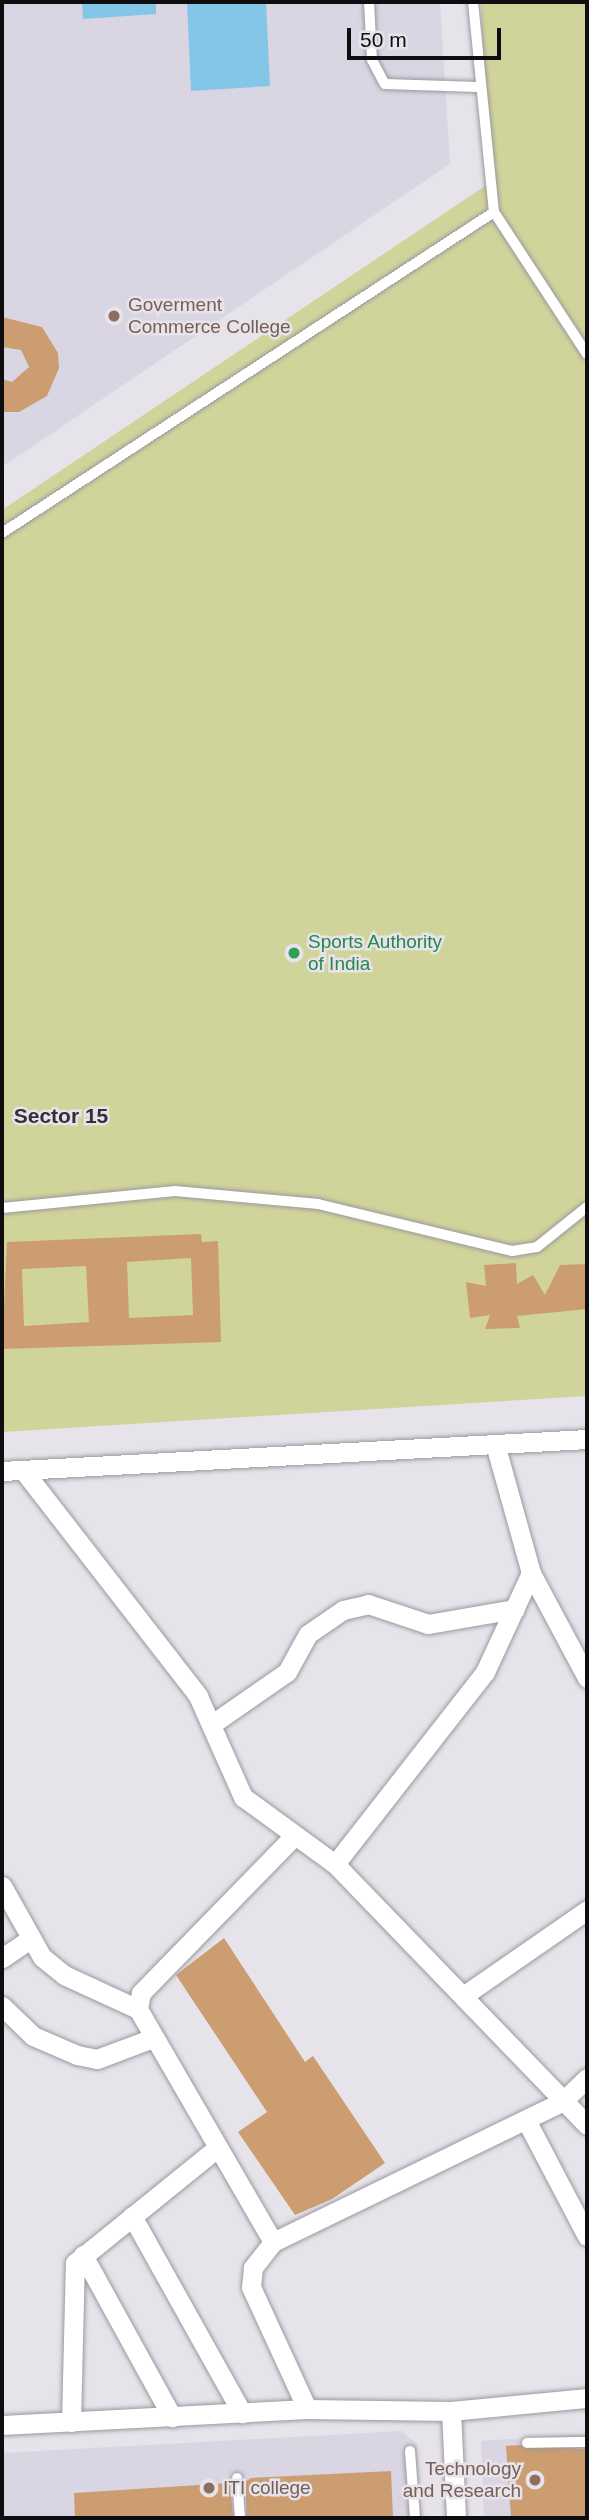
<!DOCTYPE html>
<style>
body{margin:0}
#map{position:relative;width:589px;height:2520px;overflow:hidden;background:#e6e3ea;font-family:Arial,sans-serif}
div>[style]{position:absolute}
.built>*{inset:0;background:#dad5e3}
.green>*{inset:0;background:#d1d49a}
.water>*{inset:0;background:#84c6e7}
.building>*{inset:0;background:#cb9d70}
.roads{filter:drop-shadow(0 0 2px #9b989f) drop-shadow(0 0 2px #9b989f)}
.lane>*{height:10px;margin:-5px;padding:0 5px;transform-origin:5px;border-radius:5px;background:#fff}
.street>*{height:19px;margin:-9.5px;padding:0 9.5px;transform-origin:9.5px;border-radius:9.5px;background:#fff}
.dots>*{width:19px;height:19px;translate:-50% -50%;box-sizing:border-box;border:4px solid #e6e3ea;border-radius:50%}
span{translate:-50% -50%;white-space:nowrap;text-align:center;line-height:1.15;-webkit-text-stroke:5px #e6e3ea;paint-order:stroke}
.education-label{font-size:19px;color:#785e54}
.left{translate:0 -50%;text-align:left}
.right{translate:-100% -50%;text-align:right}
.leisure-label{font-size:19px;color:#27864d}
.neighbourhood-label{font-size:21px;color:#323036;font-weight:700}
.frame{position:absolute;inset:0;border:4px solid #0e0d10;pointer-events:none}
.scale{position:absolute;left:347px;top:28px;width:154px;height:32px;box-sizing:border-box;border:4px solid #0e0d10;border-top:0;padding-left:9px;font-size:21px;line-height:24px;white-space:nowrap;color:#0e0d10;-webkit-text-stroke:5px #e6e3ea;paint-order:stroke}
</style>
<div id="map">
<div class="built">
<div style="clip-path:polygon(2px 2px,440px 2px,450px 164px,2px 467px)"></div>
<div style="clip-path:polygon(402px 2431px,417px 2444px,417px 2518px,2px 2518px,2px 2453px)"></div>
<div style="clip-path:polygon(587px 2434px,587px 2518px,484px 2518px,481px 2441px)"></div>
</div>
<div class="green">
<div style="clip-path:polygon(481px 2px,587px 2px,587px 1396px,2px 1432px,2px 510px,488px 184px)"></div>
</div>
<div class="water">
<div style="clip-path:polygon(82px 2px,156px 2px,156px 14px,83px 19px)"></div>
<div style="clip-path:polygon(187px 2px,266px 2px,270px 86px,191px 91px)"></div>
</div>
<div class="building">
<div style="clip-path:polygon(2px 317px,42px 327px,58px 353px,59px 368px,47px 396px,19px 412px,2px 412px,2px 379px,12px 382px,29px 367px,21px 350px,2px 347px)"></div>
<div style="clip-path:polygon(evenodd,201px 1234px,202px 1242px,218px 1241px,221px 1342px,2px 1349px,7px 1242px,201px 1234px,191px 1258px,193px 1315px,129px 1318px,127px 1262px,191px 1258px,201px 1234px,86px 1266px,89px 1322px,24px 1326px,22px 1269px,86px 1266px)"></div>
<div style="clip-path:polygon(516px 1263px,517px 1284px,533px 1275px,545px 1295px,560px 1265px,587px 1264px,587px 1309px,517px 1316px,520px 1328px,485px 1329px,490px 1315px,470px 1318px,466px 1282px,486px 1286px,484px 1265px)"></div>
<div style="clip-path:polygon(224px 1938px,305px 2062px,313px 2056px,385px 2163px,332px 2199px,295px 2215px,238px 2132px,267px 2112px,176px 1975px)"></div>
<div style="clip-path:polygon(520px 2445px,587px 2449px,587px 2518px,511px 2518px,506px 2446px)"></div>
<div style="clip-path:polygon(391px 2471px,393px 2518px,247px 2518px,245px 2482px,251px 2478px)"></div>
<div style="clip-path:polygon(230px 2483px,233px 2518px,75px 2518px,74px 2493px)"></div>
</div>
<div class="roads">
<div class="lane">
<div style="left:369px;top:2px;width:58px;rotate:87deg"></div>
<div style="left:372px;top:60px;width:27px;rotate:62deg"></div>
<div style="left:385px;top:84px;width:92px;rotate:1.9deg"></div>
<div style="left:473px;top:2px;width:211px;rotate:84.3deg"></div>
<div style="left:494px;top:212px;width:170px;rotate:56.8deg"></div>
<div style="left:2px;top:533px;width:587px;rotate:-33.12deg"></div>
<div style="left:2px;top:1208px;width:174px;rotate:-5.6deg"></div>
<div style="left:175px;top:1191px;width:144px;rotate:5.2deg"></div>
<div style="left:318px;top:1204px;width:200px;rotate:13.6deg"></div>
<div style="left:512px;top:1251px;width:25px;rotate:-9deg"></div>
<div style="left:537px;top:1247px;width:64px;rotate:-38.7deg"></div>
<div style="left:527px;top:2443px;width:60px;rotate:-1deg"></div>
<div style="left:410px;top:2451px;width:67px;rotate:85.7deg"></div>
<div style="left:237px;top:2478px;width:40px;rotate:85.7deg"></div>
</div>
<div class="street">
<div style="left:495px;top:1444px;width:134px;rotate:74.4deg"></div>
<div style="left:531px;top:1573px;width:119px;rotate:61.9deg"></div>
<div style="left:23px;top:1470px;width:286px;rotate:52.2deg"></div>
<div style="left:198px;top:1696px;width:111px;rotate:66deg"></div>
<div style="left:243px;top:1797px;width:114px;rotate:36.1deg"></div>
<div style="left:335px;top:1864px;width:363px;rotate:46deg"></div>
<div style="left:2px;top:1471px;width:586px;rotate:-3.13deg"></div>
<div style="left:215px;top:1722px;width:88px;rotate:-34.8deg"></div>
<div style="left:287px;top:1672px;width:43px;rotate:-61.1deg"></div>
<div style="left:308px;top:1634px;width:42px;rotate:-34.4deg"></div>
<div style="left:343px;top:1610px;width:26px;rotate:-13deg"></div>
<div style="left:368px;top:1604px;width:63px;rotate:18.4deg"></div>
<div style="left:428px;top:1624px;width:88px;rotate:-9.8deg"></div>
<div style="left:293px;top:1837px;width:218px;rotate:134.3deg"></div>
<div style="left:141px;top:1993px;width:16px;rotate:101deg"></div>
<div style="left:138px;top:2009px;width:269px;rotate:59.9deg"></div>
<div style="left:273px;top:2242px;width:33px;rotate:128deg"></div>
<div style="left:253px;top:2268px;width:19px;rotate:96deg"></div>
<div style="left:251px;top:2287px;width:134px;rotate:65.3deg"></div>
<div style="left:335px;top:1864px;width:244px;rotate:-52deg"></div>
<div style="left:485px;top:1672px;width:109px;rotate:-65.1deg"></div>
<div style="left:2px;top:1886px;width:81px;rotate:60.6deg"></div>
<div style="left:42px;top:1957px;width:28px;rotate:39deg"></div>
<div style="left:64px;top:1975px;width:81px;rotate:24.7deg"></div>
<div style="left:2px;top:1958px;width:32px;rotate:-34deg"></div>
<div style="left:463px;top:1996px;width:151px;rotate:-34.7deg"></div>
<div style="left:2px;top:2006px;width:43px;rotate:44.1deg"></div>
<div style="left:33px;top:2036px;width:48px;rotate:23.4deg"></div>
<div style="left:77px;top:2055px;width:20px;rotate:11deg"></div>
<div style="left:97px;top:2059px;width:60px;rotate:-20.6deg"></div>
<div style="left:526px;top:2120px;width:131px;rotate:62.3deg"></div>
<div style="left:132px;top:2216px;width:226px;rotate:60.8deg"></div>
<div style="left:273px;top:2242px;width:322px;rotate:-25.9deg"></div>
<div style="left:563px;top:2101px;width:33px;rotate:-44deg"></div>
<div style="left:83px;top:2255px;width:185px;rotate:61.2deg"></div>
<div style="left:451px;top:2411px;width:107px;rotate:87.3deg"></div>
<div style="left:71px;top:2422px;width:159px;rotate:-88.6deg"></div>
<div style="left:75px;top:2263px;width:183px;rotate:-39deg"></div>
<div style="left:2px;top:2425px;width:305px;rotate:-3deg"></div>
<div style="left:307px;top:2409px;width:144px;rotate:0.8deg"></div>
<div style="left:451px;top:2411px;width:137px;rotate:-5.5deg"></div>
</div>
</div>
<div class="dots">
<div style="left:114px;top:316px;background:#8d6e63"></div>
<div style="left:294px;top:953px;background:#2e9e5b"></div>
<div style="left:535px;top:2480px;background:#8d6e63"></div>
<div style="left:209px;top:2488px;background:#8d6e63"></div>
</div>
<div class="education-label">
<span class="left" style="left:128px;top:316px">Goverment<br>Commerce College</span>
<span class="right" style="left:521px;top:2480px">Technology<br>and Research</span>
<span class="left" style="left:223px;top:2488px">ITI college</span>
</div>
<div class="leisure-label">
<span class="left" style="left:308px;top:953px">Sports Authority<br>of India</span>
</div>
<div class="neighbourhood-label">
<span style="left:61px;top:1116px">Sector 15</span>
</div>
<div class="frame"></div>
<div class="scale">50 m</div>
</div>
